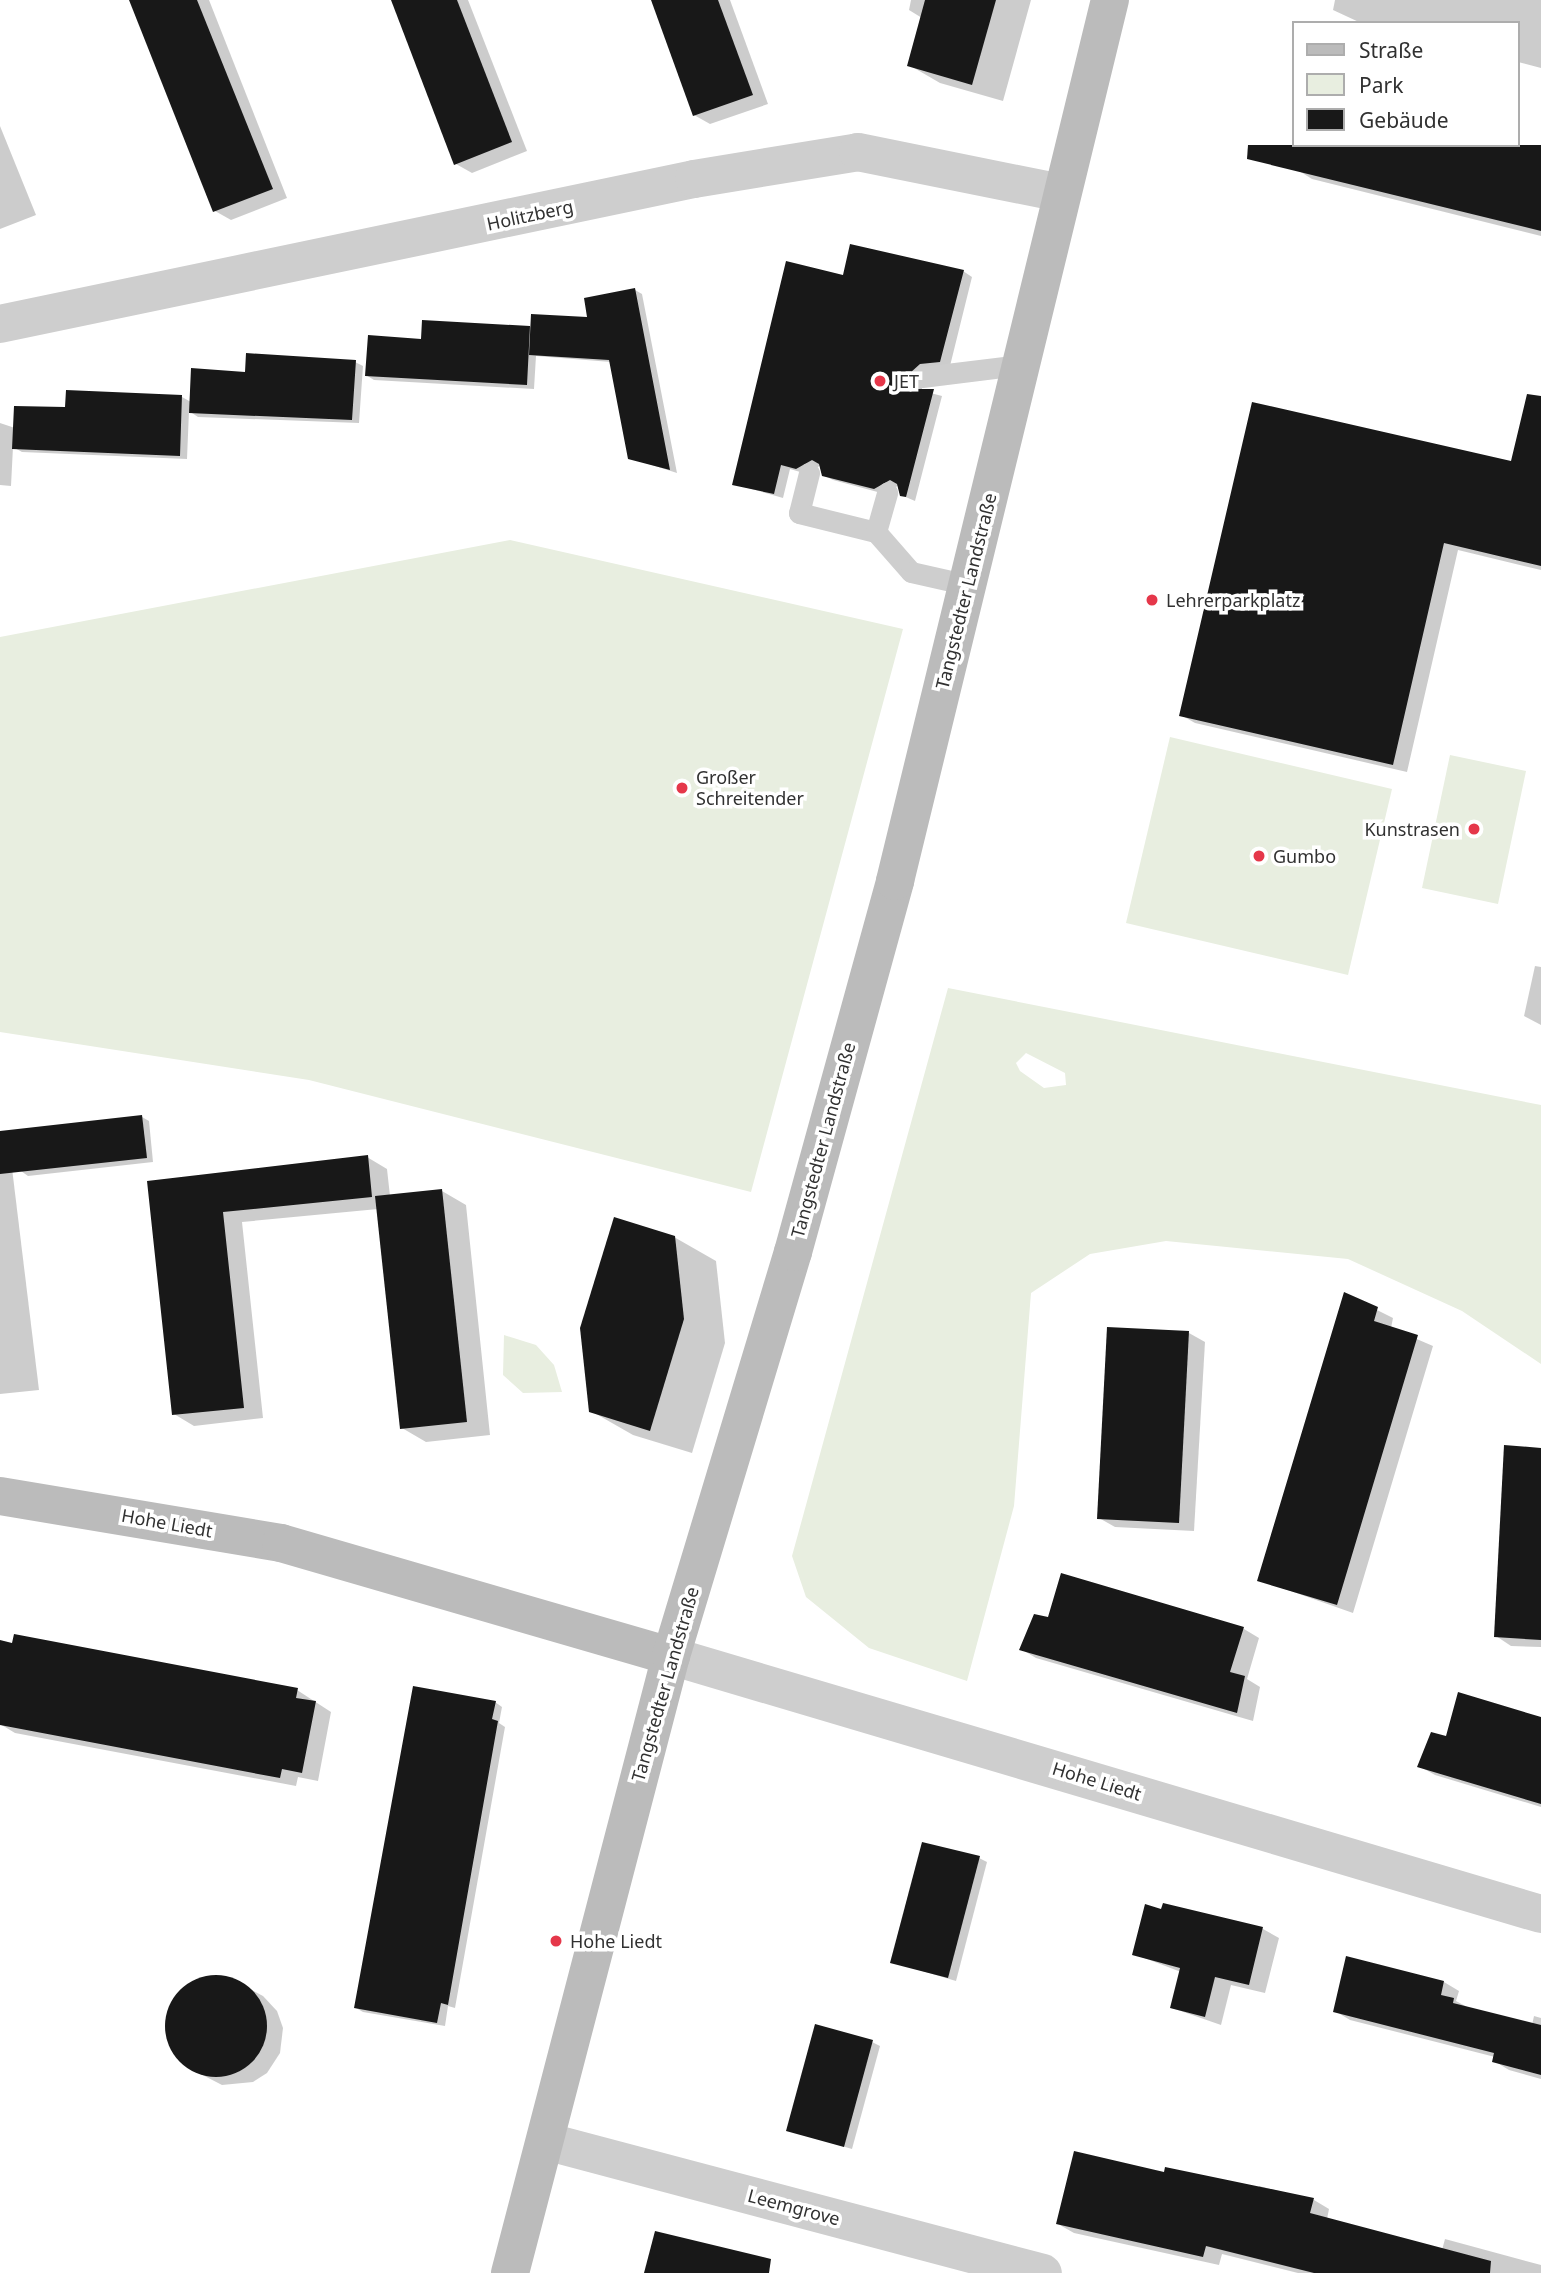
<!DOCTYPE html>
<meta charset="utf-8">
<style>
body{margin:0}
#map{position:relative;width:1541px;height:2273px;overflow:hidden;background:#fff;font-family:"Noto Sans",sans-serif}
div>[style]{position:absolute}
.green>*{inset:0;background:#e8eee0}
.shadow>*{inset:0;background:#0003}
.building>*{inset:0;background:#181818}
.round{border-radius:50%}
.lane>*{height:21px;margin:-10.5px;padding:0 10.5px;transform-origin:10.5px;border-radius:10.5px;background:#cecece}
.street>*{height:38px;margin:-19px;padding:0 19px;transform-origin:19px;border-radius:19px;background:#cecece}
.secondary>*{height:38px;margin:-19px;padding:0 19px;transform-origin:19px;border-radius:19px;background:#bbb}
.dots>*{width:19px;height:19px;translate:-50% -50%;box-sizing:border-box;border:4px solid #fff;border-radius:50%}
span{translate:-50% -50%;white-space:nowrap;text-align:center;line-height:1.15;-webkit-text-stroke:7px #fff;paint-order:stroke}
.street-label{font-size:18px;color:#313131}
.poi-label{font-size:18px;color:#313131}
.left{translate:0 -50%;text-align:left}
.right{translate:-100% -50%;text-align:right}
.legend{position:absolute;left:1292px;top:21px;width:228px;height:126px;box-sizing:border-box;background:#fff;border:2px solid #adadad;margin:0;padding:9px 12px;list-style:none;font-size:21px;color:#313131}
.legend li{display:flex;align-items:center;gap:14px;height:35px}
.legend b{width:35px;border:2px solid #adadad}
</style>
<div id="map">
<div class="green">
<div style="clip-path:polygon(510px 540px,903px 629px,751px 1192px,309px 1080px,0 1032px,0 637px)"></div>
<div style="clip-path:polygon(1170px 737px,1392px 789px,1348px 975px,1126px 923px)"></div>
<div style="clip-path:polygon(1450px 755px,1526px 771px,1498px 904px,1422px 888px)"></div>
<div style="clip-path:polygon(evenodd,948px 988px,1541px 1105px,1541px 1364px,1462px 1311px,1348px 1259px,1166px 1241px,1090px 1254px,1031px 1293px,1014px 1506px,967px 1681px,869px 1648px,806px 1597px,792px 1556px,948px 988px,1026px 1053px,1065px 1073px,1066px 1085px,1044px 1088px,1020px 1071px,1016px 1063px,1026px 1053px)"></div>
<div style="clip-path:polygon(504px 1335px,536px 1345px,554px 1365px,562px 1392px,523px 1393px,503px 1375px)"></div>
</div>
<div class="shadow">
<div style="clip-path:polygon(131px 0,209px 0,287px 198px,231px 220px,215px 211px)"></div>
<div style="clip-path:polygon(392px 0,468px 0,527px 151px,472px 173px,456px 164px)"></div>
<div style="clip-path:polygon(652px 0,730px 0,768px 104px,710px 124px,694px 115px)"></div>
<div style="clip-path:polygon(911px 0,1031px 0,1003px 101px,940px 83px,909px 65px,922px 18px,909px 10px)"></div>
<div style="clip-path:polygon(1335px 0,1541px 0,1541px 68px,1518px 62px,1518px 23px,1361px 23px,1333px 10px)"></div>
<div style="clip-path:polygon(0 126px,36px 215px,0 229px)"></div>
<div style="clip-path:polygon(1541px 153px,1541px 236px,1312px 179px,1296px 169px)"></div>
<div style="clip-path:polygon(963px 271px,972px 277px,950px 366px,918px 378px,923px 391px,942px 396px,915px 501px,901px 495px,899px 485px,885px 494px,833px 480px,823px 475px,821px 465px,807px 474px,790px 469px,783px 498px,734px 484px,844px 277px)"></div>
<div style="clip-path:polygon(635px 290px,642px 294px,677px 473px,630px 458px,611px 362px,536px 356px,534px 389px,374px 380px,366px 375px,422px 341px,589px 319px)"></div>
<div style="clip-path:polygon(355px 362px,363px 366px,359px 423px,198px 417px,189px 411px,187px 459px,22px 452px,13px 447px,11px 486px,0 485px,0 423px,15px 428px,67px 409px,182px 397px,191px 402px,247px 373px)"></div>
<div style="clip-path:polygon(1541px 446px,1541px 570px,1458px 550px,1407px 772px,1195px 723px,1181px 715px,1512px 463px)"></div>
<div style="clip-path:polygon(1535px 966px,1541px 967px,1541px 1025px,1524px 1016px)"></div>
<div style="clip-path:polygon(142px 1117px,149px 1121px,153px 1162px,28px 1176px,21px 1171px)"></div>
<div style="clip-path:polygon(0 1153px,11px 1160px,39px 1390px,0 1394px)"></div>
<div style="clip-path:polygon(367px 1157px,387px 1169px,390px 1196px,442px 1191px,466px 1205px,490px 1435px,426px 1442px,402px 1428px,378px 1209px,242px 1222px,263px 1418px,194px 1426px,174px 1414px,149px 1182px)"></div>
<div style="clip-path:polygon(674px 1237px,716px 1261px,725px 1343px,692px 1453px,633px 1435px,591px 1411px)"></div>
<div style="clip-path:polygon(1345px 1294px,1393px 1318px,1391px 1328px,1433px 1346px,1353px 1613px,1259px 1580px)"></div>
<div style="clip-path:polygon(1189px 1333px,1205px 1342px,1194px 1531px,1115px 1527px,1099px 1518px)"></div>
<div style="clip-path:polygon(1541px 1449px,1541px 1647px,1511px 1646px,1496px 1636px)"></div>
<div style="clip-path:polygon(1062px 1576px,1244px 1629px,1259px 1638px,1247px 1679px,1260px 1687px,1253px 1721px,1036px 1658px,1021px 1649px,1049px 1619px)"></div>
<div style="clip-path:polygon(0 1642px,297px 1690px,331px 1712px,318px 1781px,298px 1777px,296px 1786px,15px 1733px,0 1724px)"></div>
<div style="clip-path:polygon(495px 1702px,502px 1707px,499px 1723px,505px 1727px,455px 2008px,448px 2006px,445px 2026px,363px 2012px,356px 2008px)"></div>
<div style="clip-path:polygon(1541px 1718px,1541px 1807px,1435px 1775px,1419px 1766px,1447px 1739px)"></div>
<div style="clip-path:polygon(979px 1858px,987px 1862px,956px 1981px,892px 1962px)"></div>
<div style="clip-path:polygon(1164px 1905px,1263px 1929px,1279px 1938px,1265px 1993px,1231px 1985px,1221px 2025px,1172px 2008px,1181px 1972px,1134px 1954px)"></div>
<div style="clip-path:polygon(227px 1977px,263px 1996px,277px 2011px,283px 2028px,280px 2053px,267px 2073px,253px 2082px,222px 2085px,189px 2068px,173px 2052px,166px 2031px,167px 2014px,180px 1992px,196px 1980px)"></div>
<div style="clip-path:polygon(1444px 1982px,1459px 1991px,1456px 2001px,1469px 2008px,1532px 2025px,1534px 2016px,1541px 2018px,1541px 2079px,1509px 2070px,1494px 2061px,1495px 2057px,1350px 2020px,1335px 2011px)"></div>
<div style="clip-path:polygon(872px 2042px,880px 2046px,852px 2149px,788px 2130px)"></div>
<div style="clip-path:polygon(1165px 2175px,1258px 2191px,1259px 2186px,1314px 2200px,1329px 2209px,1327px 2219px,1442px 2250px,1445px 2239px,1541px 2265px,1541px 2273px,1298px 2273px,1222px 2254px,1219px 2265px,1074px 2233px,1058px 2224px)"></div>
</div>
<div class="building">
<div style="clip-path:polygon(129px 0,197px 0,273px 189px,213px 212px)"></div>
<div style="clip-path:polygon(391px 0,457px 0,512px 142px,454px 165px)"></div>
<div style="clip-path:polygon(651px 0,718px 0,753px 95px,693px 116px)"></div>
<div style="clip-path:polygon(925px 0,996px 0,972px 85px,907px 66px)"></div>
<div style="clip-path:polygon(1248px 145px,1541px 145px,1541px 231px,1247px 159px)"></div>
<div style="clip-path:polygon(850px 244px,964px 270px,940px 362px,920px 364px,910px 373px,916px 389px,934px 389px,906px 497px,900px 496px,897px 484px,890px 480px,874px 489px,822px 476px,819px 464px,812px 460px,796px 469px,781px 465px,774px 494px,732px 485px,786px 261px,843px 275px)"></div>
<div style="clip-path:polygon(635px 288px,670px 470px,628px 459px,609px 360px,529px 355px,531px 314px,587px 317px,584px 298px)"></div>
<div style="clip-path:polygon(422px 320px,530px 326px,527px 385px,365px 376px,368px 335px,421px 339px)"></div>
<div style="clip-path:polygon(246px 353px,356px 360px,352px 420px,189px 413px,191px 368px,245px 372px)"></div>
<div style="clip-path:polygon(66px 390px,182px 395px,180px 456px,12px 449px,14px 406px,65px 407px)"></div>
<div style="clip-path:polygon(1527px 394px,1541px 396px,1541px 566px,1444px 543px,1393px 765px,1179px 716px,1252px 402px,1511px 461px)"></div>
<div style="clip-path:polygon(142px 1115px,147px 1158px,0 1174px,0 1131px)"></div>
<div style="clip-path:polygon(368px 1155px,372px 1197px,223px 1212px,244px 1408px,172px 1415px,147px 1181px)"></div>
<div style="clip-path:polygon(442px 1189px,467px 1422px,400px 1429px,375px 1196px)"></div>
<div style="clip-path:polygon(614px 1217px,675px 1236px,684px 1319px,650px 1431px,589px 1412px,580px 1328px)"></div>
<div style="clip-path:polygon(1344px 1292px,1378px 1307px,1374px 1321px,1418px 1335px,1337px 1605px,1257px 1581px)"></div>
<div style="clip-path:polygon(1107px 1327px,1189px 1331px,1179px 1523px,1097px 1519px)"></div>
<div style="clip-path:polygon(1504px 1445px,1541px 1448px,1541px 1640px,1494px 1637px)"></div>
<div style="clip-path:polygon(1061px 1573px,1244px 1627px,1230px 1672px,1245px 1676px,1237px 1713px,1019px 1650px,1034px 1614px,1048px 1617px)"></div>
<div style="clip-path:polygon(14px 1634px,298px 1688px,296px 1698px,316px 1701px,302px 1773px,282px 1769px,280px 1778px,258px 1774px,0 1725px,0 1640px,12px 1643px)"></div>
<div style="clip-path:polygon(413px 1686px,496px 1701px,492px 1719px,498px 1721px,448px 2005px,441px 2003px,437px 2023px,354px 2008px)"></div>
<div style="clip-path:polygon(1458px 1692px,1541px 1717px,1541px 1804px,1417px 1767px,1431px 1732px,1446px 1736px)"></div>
<div style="clip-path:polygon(922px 1842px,980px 1856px,948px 1978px,890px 1963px)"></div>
<div style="clip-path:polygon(1163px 1903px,1263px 1927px,1249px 1985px,1215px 1977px,1205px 2017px,1170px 2008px,1180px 1968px,1132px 1955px,1145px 1904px,1161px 1909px)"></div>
<div style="clip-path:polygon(1346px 1956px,1444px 1981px,1441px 1995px,1454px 1998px,1453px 2003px,1541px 2025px,1541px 2075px,1492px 2062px,1494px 2053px,1333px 2012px)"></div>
<div class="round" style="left:165px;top:1975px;width:102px;height:102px"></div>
<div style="clip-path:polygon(815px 2024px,873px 2040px,844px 2147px,786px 2131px)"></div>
<div style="clip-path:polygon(1074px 2151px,1164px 2172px,1165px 2167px,1314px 2198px,1310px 2213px,1491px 2261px,1490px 2273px,1314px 2273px,1206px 2246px,1203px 2257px,1056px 2224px)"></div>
<div style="clip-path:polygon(655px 2231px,771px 2259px,769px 2273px,644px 2273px)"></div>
</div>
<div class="lane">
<div style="left:922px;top:377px;width:99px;rotate:-7deg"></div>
<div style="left:809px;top:473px;width:41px;rotate:104deg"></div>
<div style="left:799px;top:513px;width:79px;rotate:13.9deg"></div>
<div style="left:876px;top:532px;width:53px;rotate:48.8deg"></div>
<div style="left:911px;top:572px;width:58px;rotate:12.8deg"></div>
<div style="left:876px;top:532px;width:41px;rotate:-74.2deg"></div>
</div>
<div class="street">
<div style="left:0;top:324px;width:709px;rotate:-11.8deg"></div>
<div style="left:694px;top:179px;width:166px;rotate:-9.3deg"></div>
<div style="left:858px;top:152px;width:207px;rotate:11.4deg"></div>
<div style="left:671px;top:1656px;width:907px;rotate:16.52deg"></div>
<div style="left:545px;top:2141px;width:515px;rotate:14.85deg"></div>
</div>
<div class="secondary">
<div style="left:0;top:1496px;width:285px;rotate:9.5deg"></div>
<div style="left:281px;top:1543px;width:406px;rotate:16.2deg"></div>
<div style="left:510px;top:2273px;width:638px;rotate:-75.38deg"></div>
<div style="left:671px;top:1656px;width:422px;rotate:-73.2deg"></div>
<div style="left:793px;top:1252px;width:385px;rotate:-74.6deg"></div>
<div style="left:895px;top:881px;width:907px;rotate:-76.29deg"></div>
</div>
<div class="dots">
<div style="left:880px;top:381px;background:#e5374a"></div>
<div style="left:1152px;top:600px;background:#e5374a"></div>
<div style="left:682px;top:788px;background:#e5374a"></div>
<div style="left:1474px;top:829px;background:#e5374a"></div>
<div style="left:1259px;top:856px;background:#e5374a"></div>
<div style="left:556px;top:1941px;background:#e5374a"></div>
</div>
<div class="street-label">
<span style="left:530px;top:215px;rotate:-12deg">Holitzberg</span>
<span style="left:966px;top:591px;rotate:-76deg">Tangstedter Landstraße</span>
<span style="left:823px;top:1140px;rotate:-75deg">Tangstedter Landstraße</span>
<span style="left:167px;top:1523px;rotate:10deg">Hohe Liedt</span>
<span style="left:665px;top:1684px;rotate:-74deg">Tangstedter Landstraße</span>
<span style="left:1097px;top:1781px;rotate:17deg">Hohe Liedt</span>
<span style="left:794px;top:2207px;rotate:15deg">Leemgrove</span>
</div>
<div class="poi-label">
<span class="left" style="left:894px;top:381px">JET</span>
<span class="left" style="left:1166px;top:600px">Lehrerparkplatz</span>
<span class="left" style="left:696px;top:788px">Großer<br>Schreitender</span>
<span class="right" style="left:1460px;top:829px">Kunstrasen</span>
<span class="left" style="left:1273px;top:856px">Gumbo</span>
<span class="left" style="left:570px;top:1941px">Hohe Liedt</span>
</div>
<ul class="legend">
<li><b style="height:9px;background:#bbb"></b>Straße</li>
<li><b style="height:19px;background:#e8eee0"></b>Park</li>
<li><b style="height:19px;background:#181818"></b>Gebäude</li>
</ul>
</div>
